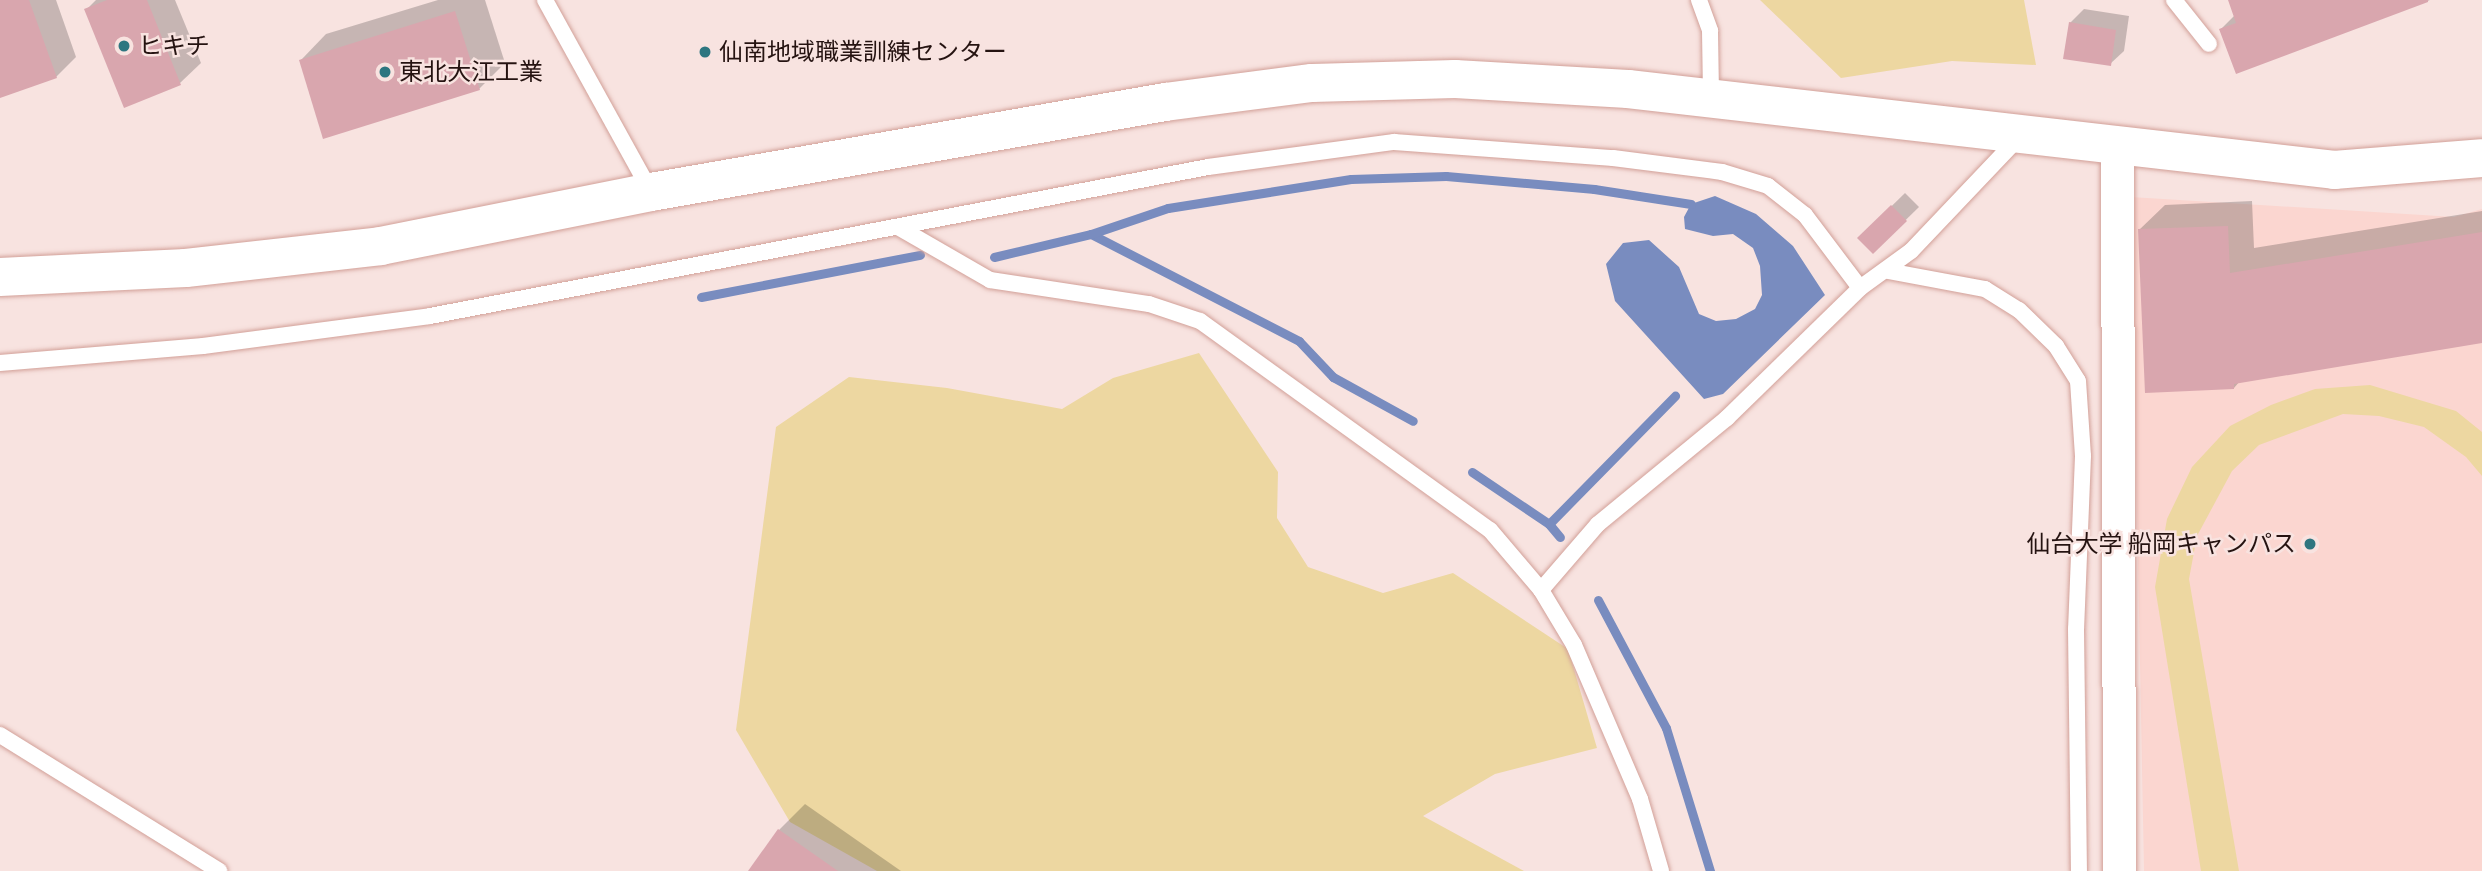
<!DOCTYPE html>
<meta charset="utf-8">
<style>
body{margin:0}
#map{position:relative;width:2482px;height:871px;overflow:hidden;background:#f8e3e0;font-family:Ubuntu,"Noto Sans JP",sans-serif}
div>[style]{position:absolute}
.built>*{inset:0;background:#fbd6d0}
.green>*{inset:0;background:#edd7a1}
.water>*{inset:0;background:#798cbf}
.shadow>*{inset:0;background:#0003}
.stream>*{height:9px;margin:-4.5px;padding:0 4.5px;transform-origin:4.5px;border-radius:4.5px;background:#798cbf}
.building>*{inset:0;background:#d9a6ae}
.roads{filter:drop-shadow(0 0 2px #d2a098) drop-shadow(0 0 2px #d2a098)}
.lane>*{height:16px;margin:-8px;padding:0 8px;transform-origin:8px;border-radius:8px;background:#fff}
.street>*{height:33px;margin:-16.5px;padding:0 16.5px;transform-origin:16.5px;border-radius:16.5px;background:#fff}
.secondary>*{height:38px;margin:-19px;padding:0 19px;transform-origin:19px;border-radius:19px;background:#fff}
.dots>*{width:19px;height:19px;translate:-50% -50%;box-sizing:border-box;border:4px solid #f8e3e0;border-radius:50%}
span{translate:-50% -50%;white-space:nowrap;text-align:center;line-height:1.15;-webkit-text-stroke:5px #f8e3e0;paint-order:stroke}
.poi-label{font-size:24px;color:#251311}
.left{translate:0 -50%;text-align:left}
.right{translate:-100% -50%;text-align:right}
</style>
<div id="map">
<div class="built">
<div style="clip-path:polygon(2131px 197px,2454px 217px,2482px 209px,2482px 871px,2144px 871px)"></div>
</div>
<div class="green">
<div style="clip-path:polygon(1760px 0,2024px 0,2036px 65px,1952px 61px,1841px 78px)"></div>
<div style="clip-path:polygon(1199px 353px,1278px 472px,1277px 518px,1308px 567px,1383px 593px,1453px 573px,1568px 649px,1597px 748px,1495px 774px,1423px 816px,1524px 871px,877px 871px,790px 822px,736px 730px,776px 427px,849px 377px,947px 388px,1062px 409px,1113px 378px)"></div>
<div style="clip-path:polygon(2370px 385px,2456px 411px,2482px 432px,2482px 476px,2466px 457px,2424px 427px,2379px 416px,2343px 414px,2259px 445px,2232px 471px,2197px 536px,2189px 579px,2239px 871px,2201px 871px,2155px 587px,2167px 519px,2192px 467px,2230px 426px,2271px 405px,2315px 389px)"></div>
</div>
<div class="water">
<div style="clip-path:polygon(1715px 196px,1756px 214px,1793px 246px,1825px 295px,1723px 394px,1704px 399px,1615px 301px,1606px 264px,1623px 243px,1649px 240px,1679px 267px,1699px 314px,1716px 321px,1736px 319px,1755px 309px,1762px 295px,1760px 266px,1753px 248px,1733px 234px,1713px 236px,1685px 229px,1684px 217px,1691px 204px)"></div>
</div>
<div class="shadow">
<div style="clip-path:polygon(0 0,56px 0,76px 57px,56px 77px,0 86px)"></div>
<div style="clip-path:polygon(96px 0,175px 0,201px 63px,180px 83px,124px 106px,86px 10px)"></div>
<div style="clip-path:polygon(438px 0,485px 0,505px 63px,479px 89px,301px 60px,326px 34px)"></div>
<div style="clip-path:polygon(2229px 0,2430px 0,2237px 72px,2221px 29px,2235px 15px)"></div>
<div style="clip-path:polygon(2084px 9px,2129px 16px,2124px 51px,2110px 64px,2070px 23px)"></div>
<div style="clip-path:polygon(1905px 193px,1919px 207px,1873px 252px,1859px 238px)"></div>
<div style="clip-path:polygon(2252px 201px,2254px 248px,2482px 211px,2482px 342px,2240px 381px,2234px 388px,2139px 230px,2165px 205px)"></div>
<div style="clip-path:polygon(805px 804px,901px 871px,750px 871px,779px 830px)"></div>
</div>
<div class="stream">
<div style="left:1091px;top:234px;width:234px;rotate:27.2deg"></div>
<div style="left:1299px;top:341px;width:50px;rotate:46.6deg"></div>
<div style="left:1333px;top:377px;width:91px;rotate:28.8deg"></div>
<div style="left:994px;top:257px;width:100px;rotate:-13.3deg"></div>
<div style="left:1091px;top:234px;width:81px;rotate:-18.7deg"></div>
<div style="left:1168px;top:208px;width:185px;rotate:-9deg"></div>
<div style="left:1351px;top:179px;width:95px;rotate:-1.8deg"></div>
<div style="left:1446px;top:176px;width:149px;rotate:5deg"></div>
<div style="left:1594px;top:189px;width:98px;rotate:8.8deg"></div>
<div style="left:701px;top:297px;width:223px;rotate:-10.9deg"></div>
<div style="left:1472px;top:472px;width:93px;rotate:34deg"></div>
<div style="left:1549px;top:524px;width:180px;rotate:-45.5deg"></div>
<div style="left:1549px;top:524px;width:17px;rotate:50deg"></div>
<div style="left:1598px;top:600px;width:145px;rotate:62deg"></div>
<div style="left:1666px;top:728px;width:150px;rotate:72.9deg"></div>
</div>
<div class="building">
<div style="clip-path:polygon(0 0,29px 0,57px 78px,0 98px)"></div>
<div style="clip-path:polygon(107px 0,147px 0,181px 85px,124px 108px,84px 9px)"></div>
<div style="clip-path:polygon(2228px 0,2428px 0,2428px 2px,2236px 74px,2219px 29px,2236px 23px)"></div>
<div style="clip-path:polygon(455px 11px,480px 90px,323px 139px,299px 60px)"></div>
<div style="clip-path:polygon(2069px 22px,2116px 30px,2111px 66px,2063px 59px)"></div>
<div style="clip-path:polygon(1891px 205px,1907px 221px,1873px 254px,1857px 238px)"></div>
<div style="clip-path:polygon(2228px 226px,2230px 273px,2482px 232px,2482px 343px,2234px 384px,2234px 389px,2145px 393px,2138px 229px)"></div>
<div style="clip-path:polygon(778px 829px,838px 871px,748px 871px)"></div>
</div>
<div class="roads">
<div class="lane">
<div style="left:545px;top:0;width:219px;rotate:61.1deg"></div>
<div style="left:1699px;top:0;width:33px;rotate:70deg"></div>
<div style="left:1710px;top:31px;width:66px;rotate:89.1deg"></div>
<div style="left:2174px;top:0;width:56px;rotate:51.5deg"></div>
<div style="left:898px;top:227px;width:106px;rotate:29.9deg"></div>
<div style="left:990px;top:280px;width:161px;rotate:8.6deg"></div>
<div style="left:1149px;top:304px;width:54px;rotate:18.4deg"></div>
<div style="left:1200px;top:321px;width:357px;rotate:35.8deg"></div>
<div style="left:1490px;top:530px;width:79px;rotate:49.6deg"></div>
<div style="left:1541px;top:590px;width:64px;rotate:59deg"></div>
<div style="left:1574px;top:645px;width:168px;rotate:66.8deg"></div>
<div style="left:1640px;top:799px;width:75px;rotate:73.7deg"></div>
<div style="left:1888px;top:271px;width:99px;rotate:10.5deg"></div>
<div style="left:1985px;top:289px;width:40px;rotate:32deg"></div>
<div style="left:2019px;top:310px;width:52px;rotate:44.2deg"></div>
<div style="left:2056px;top:346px;width:41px;rotate:57.8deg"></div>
<div style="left:2078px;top:381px;width:75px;rotate:86.2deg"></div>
<div style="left:2083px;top:456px;width:173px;rotate:92.3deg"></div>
<div style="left:2076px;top:629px;width:242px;rotate:89.3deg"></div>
<div style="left:0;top:363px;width:204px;rotate:-4.8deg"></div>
<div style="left:203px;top:346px;width:229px;rotate:-7.5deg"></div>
<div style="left:430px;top:316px;width:792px;rotate:-10.84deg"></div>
<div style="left:1208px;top:167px;width:188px;rotate:-7.7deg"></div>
<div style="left:1394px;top:142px;width:220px;rotate:4.2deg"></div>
<div style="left:1613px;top:158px;width:110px;rotate:7.3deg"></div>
<div style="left:1722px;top:172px;width:48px;rotate:16.9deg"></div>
<div style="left:1768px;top:186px;width:47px;rotate:38.1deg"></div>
<div style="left:1805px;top:215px;width:91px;rotate:53deg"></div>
<div style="left:1541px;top:590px;width:87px;rotate:-49.2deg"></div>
<div style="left:1598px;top:524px;width:167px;rotate:-39.4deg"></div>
<div style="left:1727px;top:418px;width:186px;rotate:-44.3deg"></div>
<div style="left:1860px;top:288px;width:63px;rotate:-36deg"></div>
<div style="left:1911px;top:251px;width:158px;rotate:-46.5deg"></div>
<div style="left:0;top:735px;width:258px;rotate:31.8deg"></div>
</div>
<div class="street">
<div style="left:2117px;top:146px;width:725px;rotate:89.84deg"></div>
</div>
<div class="secondary">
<div style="left:0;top:277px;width:186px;rotate:-2.8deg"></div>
<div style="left:186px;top:268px;width:196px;rotate:-6.4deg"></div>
<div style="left:381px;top:246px;width:275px;rotate:-11.3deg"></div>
<div style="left:651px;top:192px;width:522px;rotate:-9.93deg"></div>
<div style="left:1165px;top:102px;width:148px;rotate:-7.4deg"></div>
<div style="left:1312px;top:83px;width:143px;rotate:-1.6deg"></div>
<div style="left:1455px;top:79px;width:173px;rotate:3.3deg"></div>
<div style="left:1628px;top:89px;width:711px;rotate:6.54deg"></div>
<div style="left:2334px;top:170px;width:148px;rotate:-4.6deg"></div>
</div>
</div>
<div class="dots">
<div style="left:124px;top:46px;background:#2e7680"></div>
<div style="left:705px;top:52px;background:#2e7680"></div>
<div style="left:385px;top:72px;background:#2e7680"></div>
<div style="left:2310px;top:544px;background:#2e7680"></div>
</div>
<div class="poi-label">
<span class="left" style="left:138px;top:46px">ヒキチ</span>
<span class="left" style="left:719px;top:52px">仙南地域職業訓練センター</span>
<span class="left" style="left:399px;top:72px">東北大江工業</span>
<span class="right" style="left:2296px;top:544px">仙台大学 船岡キャンパス</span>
</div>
</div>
